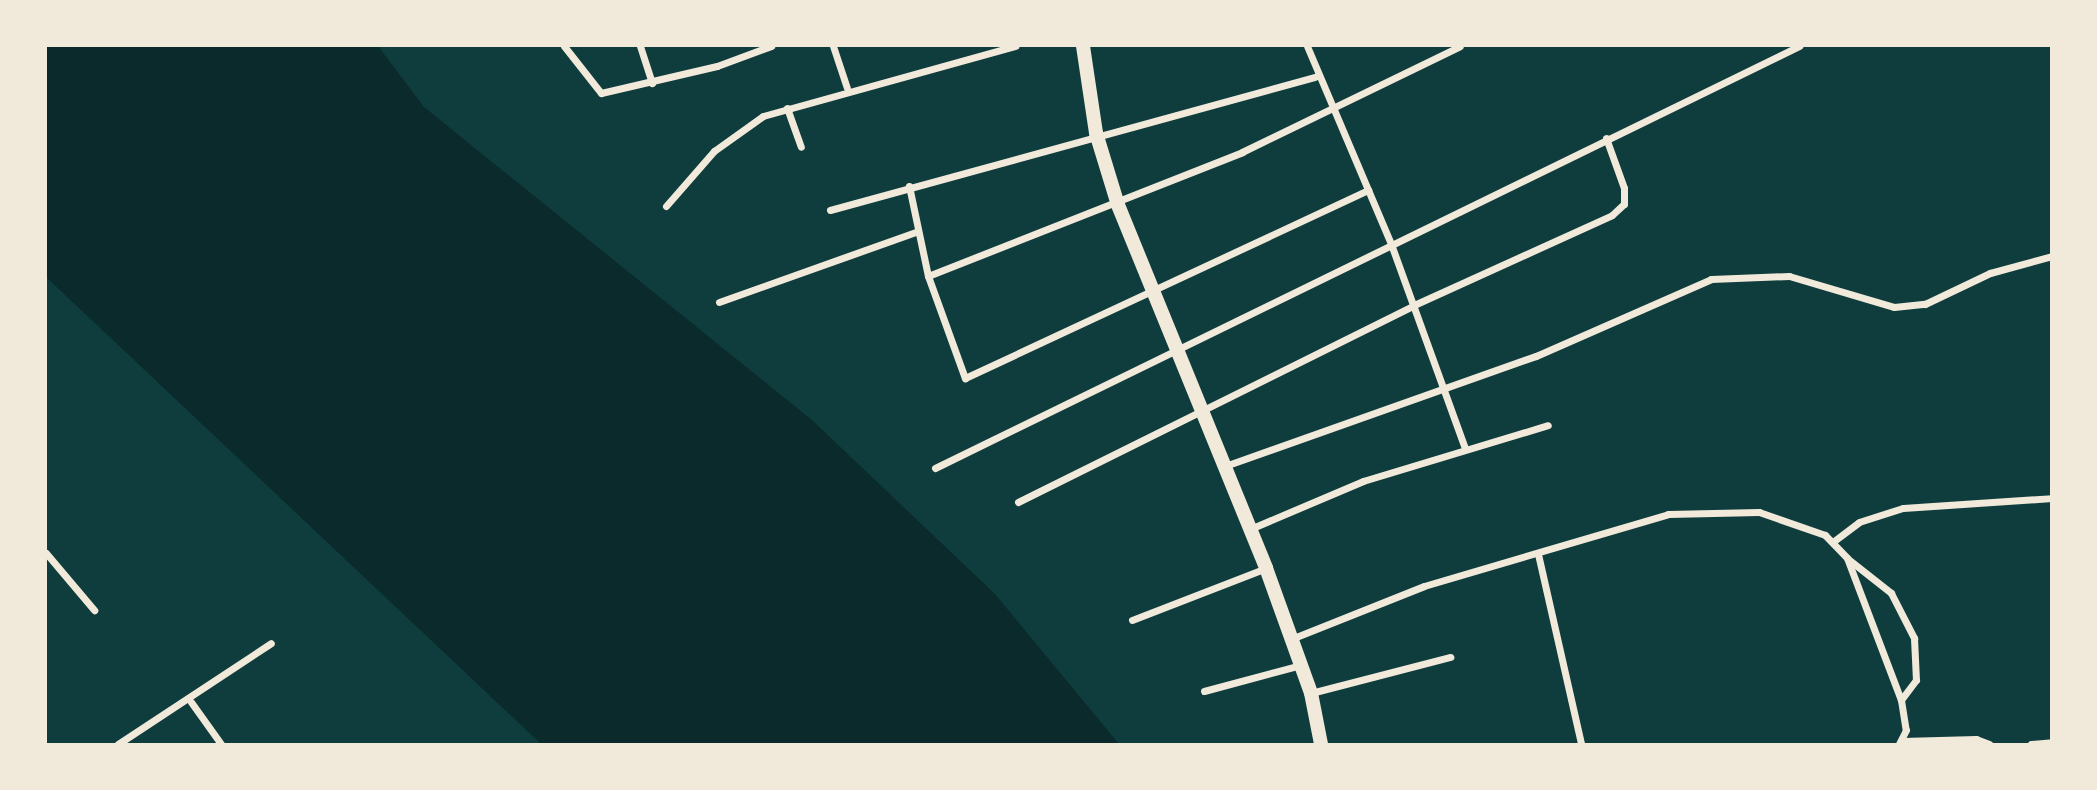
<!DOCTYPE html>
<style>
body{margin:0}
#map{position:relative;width:2097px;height:790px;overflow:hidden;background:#0f3d3e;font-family:Georgia,serif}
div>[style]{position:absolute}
.water>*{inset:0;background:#0a2a2b}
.minor>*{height:7px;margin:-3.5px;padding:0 3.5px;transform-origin:3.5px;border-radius:3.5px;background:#f1e9da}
.secondary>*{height:14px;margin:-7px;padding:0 7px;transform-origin:7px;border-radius:7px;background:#f1e9da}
span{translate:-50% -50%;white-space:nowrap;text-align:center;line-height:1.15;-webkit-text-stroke:5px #f1e9da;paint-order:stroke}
.frame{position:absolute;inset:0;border:47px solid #f1e9da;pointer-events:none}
</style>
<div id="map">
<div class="water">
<div style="clip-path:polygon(46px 46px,378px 46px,424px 107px,812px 420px,995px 594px,1119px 744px,541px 744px,46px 277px)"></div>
</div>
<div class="minor">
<div style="left:564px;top:46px;width:60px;rotate:51.8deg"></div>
<div style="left:601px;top:93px;width:119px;rotate:-13.1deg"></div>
<div style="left:717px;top:66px;width:58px;rotate:-20.3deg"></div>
<div style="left:640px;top:46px;width:39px;rotate:72deg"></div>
<div style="left:833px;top:46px;width:44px;rotate:71.6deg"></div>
<div style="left:1307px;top:46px;width:215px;rotate:67deg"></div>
<div style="left:1391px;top:244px;width:217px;rotate:70.1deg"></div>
<div style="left:787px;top:108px;width:41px;rotate:70.3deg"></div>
<div style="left:909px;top:186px;width:92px;rotate:78.1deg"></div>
<div style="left:928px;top:276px;width:109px;rotate:70.1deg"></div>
<div style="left:965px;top:378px;width:445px;rotate:-25deg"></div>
<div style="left:666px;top:206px;width:73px;rotate:-48.9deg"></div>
<div style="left:714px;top:151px;width:60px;rotate:-35.5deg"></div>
<div style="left:763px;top:116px;width:262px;rotate:-15.5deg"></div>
<div style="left:830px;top:210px;width:503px;rotate:-15.34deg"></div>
<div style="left:928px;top:276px;width:338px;rotate:-21.5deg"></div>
<div style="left:1242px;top:152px;width:242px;rotate:-25.9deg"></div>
<div style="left:719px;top:302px;width:211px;rotate:-19.6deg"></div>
<div style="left:1225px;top:466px;width:330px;rotate:-19.5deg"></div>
<div style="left:1536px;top:356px;width:191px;rotate:-23.7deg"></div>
<div style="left:1711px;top:279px;width:78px;rotate:-2.2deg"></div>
<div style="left:1789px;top:276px;width:109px;rotate:16.4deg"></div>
<div style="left:1894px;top:307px;width:31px;rotate:-6deg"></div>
<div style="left:1925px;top:304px;width:72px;rotate:-25.5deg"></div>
<div style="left:1990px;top:273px;width:64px;rotate:-15.3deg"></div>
<div style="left:935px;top:468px;width:962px;rotate:-26.03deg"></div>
<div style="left:1018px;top:502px;width:442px;rotate:-26.4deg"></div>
<div style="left:1414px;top:305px;width:217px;rotate:-24.4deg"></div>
<div style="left:1612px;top:215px;width:16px;rotate:-43deg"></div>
<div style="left:1624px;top:204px;width:16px;rotate:-90deg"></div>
<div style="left:1624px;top:188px;width:53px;rotate:-109.8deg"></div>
<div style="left:1250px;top:529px;width:123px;rotate:-23deg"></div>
<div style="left:1363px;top:481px;width:193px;rotate:-16.8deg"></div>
<div style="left:1834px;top:541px;width:31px;rotate:-37deg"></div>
<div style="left:1859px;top:522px;width:46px;rotate:-17.7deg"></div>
<div style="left:1903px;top:508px;width:149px;rotate:-3.8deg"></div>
<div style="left:46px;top:553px;width:75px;rotate:49.9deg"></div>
<div style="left:1538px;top:554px;width:195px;rotate:77.2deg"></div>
<div style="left:1848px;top:559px;width:55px;rotate:38.3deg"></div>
<div style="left:1891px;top:593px;width:51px;rotate:62.9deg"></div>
<div style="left:1914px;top:638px;width:42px;rotate:87.3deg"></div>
<div style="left:1916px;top:680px;width:25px;rotate:127deg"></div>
<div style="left:1132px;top:620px;width:144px;rotate:-21.2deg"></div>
<div style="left:1291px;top:639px;width:143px;rotate:-21.7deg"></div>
<div style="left:1424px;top:586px;width:254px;rotate:-16.4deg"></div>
<div style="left:1668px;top:514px;width:91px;rotate:-1.3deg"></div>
<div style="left:1759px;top:512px;width:70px;rotate:19.2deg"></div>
<div style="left:1825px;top:535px;width:32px;rotate:46deg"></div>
<div style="left:1847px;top:558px;width:152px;rotate:69.2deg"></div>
<div style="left:1901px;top:700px;width:30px;rotate:81deg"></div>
<div style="left:1906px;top:730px;width:16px;rotate:117deg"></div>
<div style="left:1204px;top:691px;width:100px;rotate:-15deg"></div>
<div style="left:1311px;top:693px;width:144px;rotate:-14.5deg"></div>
<div style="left:191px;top:702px;width:52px;rotate:54.5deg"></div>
<div style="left:1902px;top:741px;width:74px;rotate:-1.5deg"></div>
<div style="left:1976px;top:739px;width:14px;rotate:21deg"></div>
<div style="left:118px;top:744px;width:183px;rotate:-33.4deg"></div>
<div style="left:2031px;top:744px;width:21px;rotate:-5deg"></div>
</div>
<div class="secondary">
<div style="left:1083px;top:46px;width:88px;rotate:81.5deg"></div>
<div style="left:1096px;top:133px;width:75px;rotate:73deg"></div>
<div style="left:1118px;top:205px;width:392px;rotate:67.8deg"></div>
<div style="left:1266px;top:568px;width:133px;rotate:70.2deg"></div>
<div style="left:1311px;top:693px;width:52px;rotate:78.9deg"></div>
</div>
<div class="frame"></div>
</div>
